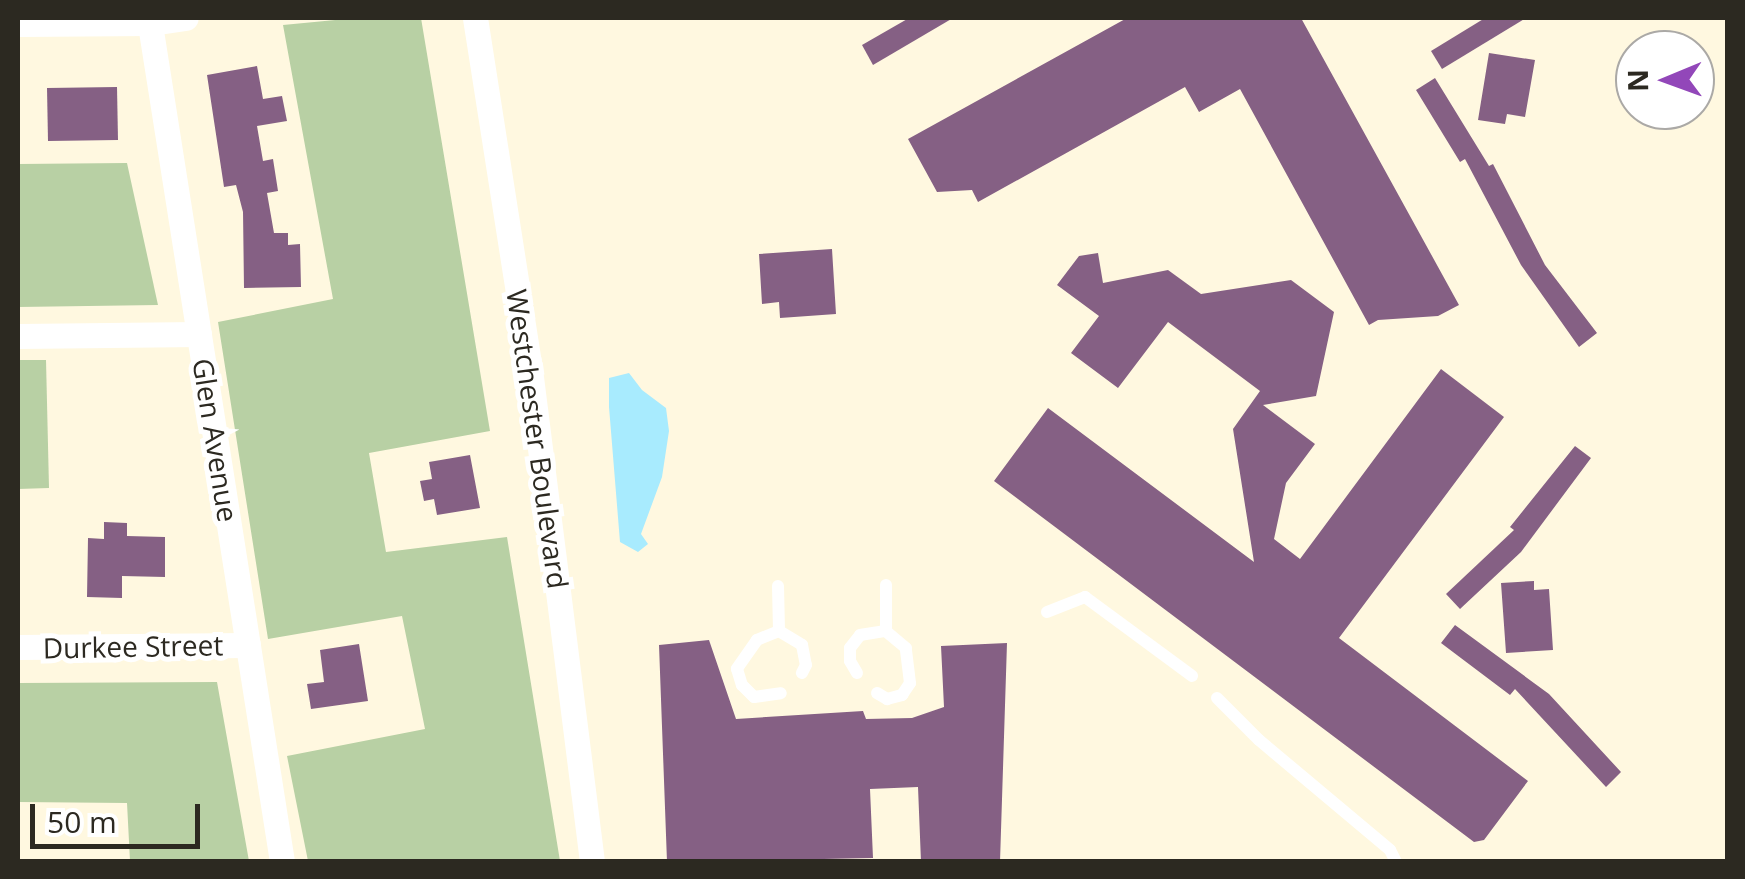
<!DOCTYPE html>
<style>
body{margin:0}
#map{position:relative;width:1745px;height:879px;overflow:hidden;background:#fff8e0;font-family:"Open Sans",sans-serif}
div>[style]{position:absolute}
.green>*{inset:0;background:#b8d0a4}
.water>*{inset:0;background:#a8ebfe}
.building>*{inset:0;background:#856084}
.service>*{height:12px;margin:-6px;padding:0 6px;transform-origin:6px;border-radius:6px;background:#fff}
.minor>*{height:25px;margin:-12.5px;padding:0 12.5px;transform-origin:12.5px;border-radius:12.5px;background:#fff}
span{translate:-50% -50%;white-space:nowrap;text-align:center;line-height:1.15;-webkit-text-stroke:10px #fff;paint-order:stroke}
.street-label{font-size:28px;color:#2c2921}
.frame{position:absolute;inset:0;border:20px solid #2c2921;pointer-events:none}
.north{position:absolute;left:1615px;top:30px;width:100px;height:100px;box-sizing:border-box;background:#fff;border:2px solid #aba9a6;border-radius:50%;rotate:269deg;font-size:28px;font-weight:700;line-height:40px;text-align:center;color:#2c2921}
.north::after{content:'';display:block;margin:auto;width:35px;height:45px;background:#9247b9;clip-path:polygon(50% 0,100% 100%,50% 72%,0 100%)}
.scale{position:absolute;left:30px;top:804px;width:170px;height:45px;box-sizing:border-box;border:5px solid #2c2921;border-top:0;padding-left:12px;font-size:30px;line-height:35px;white-space:nowrap;color:#2c2921;-webkit-text-stroke:8px #fff;paint-order:stroke}
</style>
<div id="map">
<div class="green">
<div style="clip-path:polygon(356px 18px,421px 18px,490px 431px,369px 453px,386px 552px,507px 537px,560px 861px,308px 861px,287px 756px,425px 729px,402px 616px,268px 639px,218px 322px,333px 299px,283px 25px)"></div>
<div style="clip-path:polygon(127px 163px,158px 305px,18px 307px,18px 164px)"></div>
<div style="clip-path:polygon(18px 360px,46px 360px,49px 488px,18px 489px)"></div>
<div style="clip-path:polygon(217px 682px,249px 861px,130px 861px,127px 803px,18px 802px,18px 683px)"></div>
</div>
<div class="water">
<div style="clip-path:polygon(629px 373px,642px 390px,666px 408px,669px 431px,662px 477px,641px 534px,648px 544px,638px 552px,620px 542px,609px 407px,609px 378px)"></div>
</div>
<div class="building">
<div style="clip-path:polygon(909px 18px,953px 18px,873px 65px,862px 45px)"></div>
<div style="clip-path:polygon(1127px 18px,1301px 18px,1459px 305px,1438px 316px,1378px 320px,1369px 325px,1240px 89px,1199px 112px,1185px 87px,978px 202px,972px 190px,937px 192px,908px 139px)"></div>
<div style="clip-path:polygon(1485px 18px,1526px 18px,1442px 69px,1431px 51px)"></div>
<div style="clip-path:polygon(1489px 53px,1535px 60px,1525px 117px,1507px 114px,1505px 124px,1478px 120px)"></div>
<div style="clip-path:polygon(257px 66px,263px 99px,282px 96px,287px 121px,257px 126px,263px 161px,273px 159px,278px 191px,267px 193px,274px 233px,288px 233px,288px 245px,300px 244px,301px 287px,244px 288px,243px 212px,236px 185px,224px 187px,207px 75px)"></div>
<div style="clip-path:polygon(1435px 78px,1489px 166px,1493px 164px,1545px 265px,1597px 333px,1579px 347px,1521px 265px,1465px 159px,1460px 162px,1416px 90px)"></div>
<div style="clip-path:polygon(117px 87px,118px 140px,48px 141px,47px 88px)"></div>
<div style="clip-path:polygon(832px 249px,836px 314px,780px 318px,779px 302px,762px 304px,759px 254px)"></div>
<div style="clip-path:polygon(1098px 253px,1103px 283px,1168px 270px,1201px 294px,1291px 280px,1334px 312px,1316px 396px,1263px 405px,1315px 444px,1286px 483px,1274px 539px,1300px 559px,1441px 369px,1504px 417px,1339px 638px,1528px 781px,1484px 840px,1474px 842px,994px 481px,1048px 408px,1254px 562px,1233px 429px,1260px 391px,1168px 322px,1118px 388px,1071px 353px,1099px 316px,1057px 285px,1079px 256px)"></div>
<div style="clip-path:polygon(1575px 446px,1591px 458px,1521px 552px,1460px 609px,1446px 594px,1514px 530px,1510px 527px)"></div>
<div style="clip-path:polygon(470px 455px,480px 508px,437px 515px,434px 499px,424px 501px,420px 481px,432px 479px,429px 462px)"></div>
<div style="clip-path:polygon(104px 522px,127px 523px,127px 536px,165px 537px,165px 577px,122px 576px,122px 598px,87px 597px,88px 538px,104px 539px)"></div>
<div style="clip-path:polygon(1534px 581px,1534px 590px,1549px 589px,1553px 650px,1506px 653px,1501px 583px)"></div>
<div style="clip-path:polygon(1455px 625px,1549px 694px,1621px 772px,1606px 787px,1515px 689px,1510px 695px,1441px 643px)"></div>
<div style="clip-path:polygon(709px 640px,736px 719px,863px 711px,866px 719px,912px 718px,944px 707px,941px 646px,1007px 643px,1000px 862px,921px 862px,918px 787px,870px 789px,873px 858px,667px 862px,659px 645px)"></div>
<div style="clip-path:polygon(359px 644px,368px 701px,311px 709px,307px 684px,324px 682px,320px 650px)"></div>
</div>
<div class="service">
<div style="left:778px;top:586px;width:45px;rotate:88.7deg"></div>
<div style="left:779px;top:631px;width:24px;rotate:158deg"></div>
<div style="left:757px;top:640px;width:35px;rotate:125deg"></div>
<div style="left:737px;top:669px;width:17px;rotate:73deg"></div>
<div style="left:742px;top:685px;width:17px;rotate:45deg"></div>
<div style="left:754px;top:697px;width:27px;rotate:-8deg"></div>
<div style="left:1047px;top:612px;width:41px;rotate:-21.5deg"></div>
<div style="left:1085px;top:597px;width:133px;rotate:36.4deg"></div>
<div style="left:779px;top:631px;width:27px;rotate:31deg"></div>
<div style="left:802px;top:645px;width:20px;rotate:79deg"></div>
<div style="left:806px;top:665px;width:9px;rotate:117deg"></div>
<div style="left:857px;top:673px;width:14px;rotate:-120deg"></div>
<div style="left:850px;top:661px;width:13px;rotate:-90deg"></div>
<div style="left:850px;top:648px;width:16px;rotate:-52deg"></div>
<div style="left:860px;top:635px;width:26px;rotate:-9deg"></div>
<div style="left:886px;top:631px;width:46px;rotate:-90deg"></div>
<div style="left:877px;top:693px;width:12px;rotate:31deg"></div>
<div style="left:887px;top:699px;width:16px;rotate:-15deg"></div>
<div style="left:902px;top:695px;width:14px;rotate:-56deg"></div>
<div style="left:910px;top:683px;width:35px;rotate:-97deg"></div>
<div style="left:906px;top:648px;width:26px;rotate:-140deg"></div>
<div style="left:1217px;top:698px;width:59px;rotate:45deg"></div>
<div style="left:1259px;top:740px;width:171px;rotate:40deg"></div>
<div style="left:1390px;top:850px;width:13px;rotate:63deg"></div>
</div>
<div class="minor">
<div style="left:149px;top:18px;width:854px;rotate:81.04deg"></div>
<div style="left:475px;top:18px;width:347px;rotate:81.1deg"></div>
<div style="left:529px;top:361px;width:505px;rotate:82.83deg"></div>
<div style="left:18px;top:24px;width:132px;rotate:-0.4deg"></div>
<div style="left:150px;top:23px;width:36px;rotate:-8deg"></div>
<div style="left:18px;top:336px;width:181px;rotate:-0.6deg"></div>
<div style="left:18px;top:647px;width:230px;rotate:-0.5deg"></div>
</div>
<div class="street-label">
<span style="left:538px;top:439px;rotate:82deg">Westchester Boulevard</span>
<span style="left:216px;top:440px;rotate:81deg">Glen Avenue</span>
<span style="left:133px;top:646px;rotate:-1deg">Durkee Street</span>
</div>
<div class="frame"></div>
<div class="north">N</div>
<div class="scale">50 m</div>
</div>
